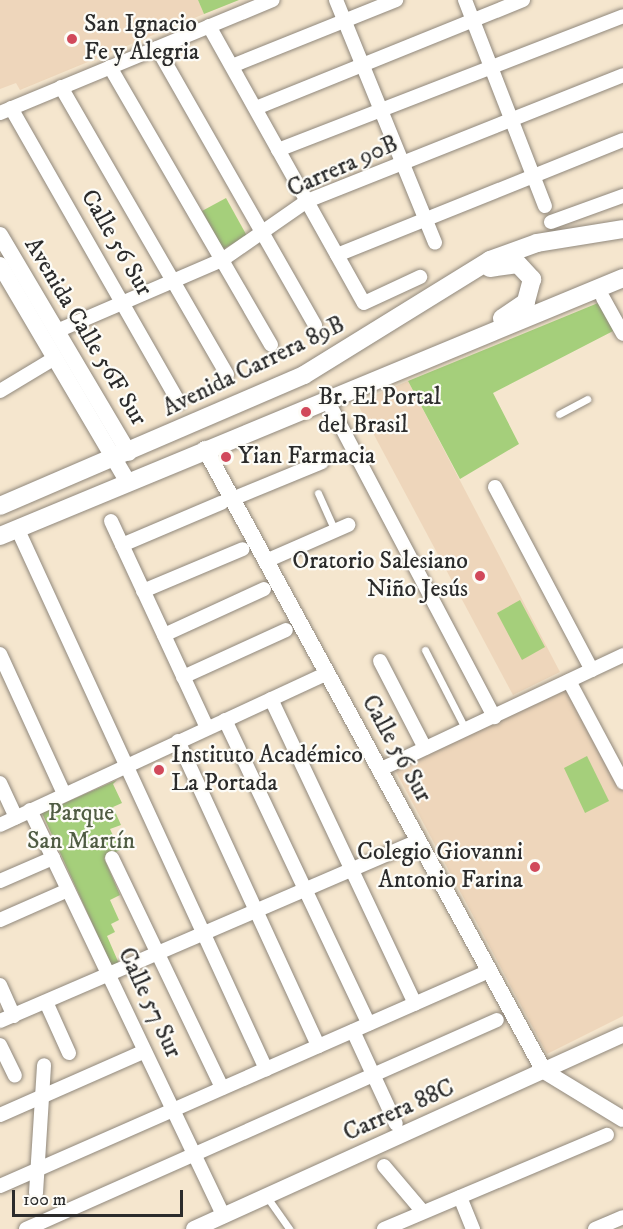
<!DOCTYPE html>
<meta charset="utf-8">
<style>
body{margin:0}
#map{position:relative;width:623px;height:1229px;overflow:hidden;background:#f5e6ce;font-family:"IM FELL DW Pica",serif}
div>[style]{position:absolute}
.built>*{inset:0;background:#eed6bb}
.green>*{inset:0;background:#a5cf7b}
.roads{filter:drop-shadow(0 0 2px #90887c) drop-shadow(0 0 2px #90887c)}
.service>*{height:7px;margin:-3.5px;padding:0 3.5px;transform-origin:3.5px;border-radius:3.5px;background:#fff}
.minor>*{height:14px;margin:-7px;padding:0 7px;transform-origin:7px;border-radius:7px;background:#fff}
.tertiary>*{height:16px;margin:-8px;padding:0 8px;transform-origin:8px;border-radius:8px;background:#fff}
.secondary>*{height:18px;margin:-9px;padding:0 9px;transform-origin:9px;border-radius:9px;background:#fff}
.dots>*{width:16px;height:16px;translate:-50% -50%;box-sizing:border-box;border:3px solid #fdfcf7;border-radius:50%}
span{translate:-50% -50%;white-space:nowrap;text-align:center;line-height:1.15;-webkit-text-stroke:4.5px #fdfcf7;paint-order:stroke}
.poi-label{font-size:24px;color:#2b2b2b}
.left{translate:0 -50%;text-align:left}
.right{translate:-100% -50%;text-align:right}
.street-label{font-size:24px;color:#2b2b2b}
.park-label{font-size:24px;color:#505c43}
.scale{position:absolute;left:12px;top:1190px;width:171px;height:27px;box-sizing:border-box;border:3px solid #2b2b2b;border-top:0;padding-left:8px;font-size:18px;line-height:21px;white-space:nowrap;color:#2b2b2b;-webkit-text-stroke:4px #fdfcf7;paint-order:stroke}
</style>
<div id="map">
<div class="built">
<div style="clip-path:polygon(0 0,198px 0,204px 14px,20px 90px,16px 83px,0 89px)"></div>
<div style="clip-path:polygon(408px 381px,560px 672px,513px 695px,357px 403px)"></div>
<div style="clip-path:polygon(568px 688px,623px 790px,623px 1016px,547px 1054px,395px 770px)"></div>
</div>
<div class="green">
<div style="clip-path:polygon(198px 0,239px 0,204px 14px)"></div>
<div style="clip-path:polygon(226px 198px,247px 236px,223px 249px,202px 211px)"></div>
<div style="clip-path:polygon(598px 303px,617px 329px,493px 393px,519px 444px,460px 479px,408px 381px)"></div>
<div style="clip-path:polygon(520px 600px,545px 647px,522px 660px,497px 613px)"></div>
<div style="clip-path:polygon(587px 756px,609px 801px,585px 813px,564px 768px)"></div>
<div style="clip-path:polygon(117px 780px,113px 784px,122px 803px,113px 807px,121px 825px,110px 829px,120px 850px,104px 858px,120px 895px,110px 900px,119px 920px,111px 924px,115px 932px,107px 936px,120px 966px,113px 969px,42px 813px)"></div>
</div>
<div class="roads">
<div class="service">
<div style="left:559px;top:414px;width:32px;rotate:-28deg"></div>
<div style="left:318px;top:493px;width:42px;rotate:65.9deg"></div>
<div style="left:425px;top:650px;width:90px;rotate:62.9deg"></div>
<div style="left:267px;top:1197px;width:39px;rotate:55deg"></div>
</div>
<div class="minor">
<div style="left:336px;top:0;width:262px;rotate:67.8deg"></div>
<div style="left:465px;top:0;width:221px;rotate:68.8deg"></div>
<div style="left:209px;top:26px;width:317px;rotate:60.8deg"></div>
<div style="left:364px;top:303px;width:62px;rotate:-24.9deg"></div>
<div style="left:157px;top:48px;width:319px;rotate:60.3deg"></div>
<div style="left:232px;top:66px;width:177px;rotate:-21.9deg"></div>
<div style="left:110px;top:67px;width:321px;rotate:59.9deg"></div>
<div style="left:61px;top:87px;width:332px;rotate:60deg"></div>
<div style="left:11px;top:108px;width:339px;rotate:60.3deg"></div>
<div style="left:256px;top:108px;width:288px;rotate:-22deg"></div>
<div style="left:0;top:113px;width:295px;rotate:-22.5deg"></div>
<div style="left:278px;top:150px;width:370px;rotate:-21.2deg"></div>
<div style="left:551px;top:222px;width:77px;rotate:-19.9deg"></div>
<div style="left:337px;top:255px;width:308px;rotate:-21.9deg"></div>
<div style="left:603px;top:298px;width:41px;rotate:60.9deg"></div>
<div style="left:57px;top:331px;width:180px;rotate:-23.3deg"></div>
<div style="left:222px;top:260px;width:103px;rotate:-34.8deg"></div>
<div style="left:307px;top:201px;width:340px;rotate:-21.7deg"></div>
<div style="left:0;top:391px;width:64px;rotate:-31deg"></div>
<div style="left:326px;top:398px;width:361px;rotate:62.2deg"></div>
<div style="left:495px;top:487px;width:207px;rotate:62.1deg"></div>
<div style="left:232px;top:499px;width:97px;rotate:-22.3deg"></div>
<div style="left:111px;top:521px;width:228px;rotate:65.1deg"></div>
<div style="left:17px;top:528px;width:596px;rotate:65.29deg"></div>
<div style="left:122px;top:545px;width:108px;rotate:-23deg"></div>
<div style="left:266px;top:561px;width:90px;rotate:-23.7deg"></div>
<div style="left:143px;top:591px;width:108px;rotate:-22.8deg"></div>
<div style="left:164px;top:635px;width:110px;rotate:-24.7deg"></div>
<div style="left:0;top:654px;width:154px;rotate:65.4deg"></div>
<div style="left:380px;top:661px;width:98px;rotate:62.7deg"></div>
<div style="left:183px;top:677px;width:113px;rotate:-24.5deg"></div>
<div style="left:569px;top:681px;width:115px;rotate:61.9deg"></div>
<div style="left:271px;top:699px;width:337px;rotate:64.7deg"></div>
<div style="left:225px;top:720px;width:336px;rotate:64.7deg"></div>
<div style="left:178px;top:741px;width:336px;rotate:65.3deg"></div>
<div style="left:379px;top:770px;width:270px;rotate:-25.2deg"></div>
<div style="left:0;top:783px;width:38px;rotate:65deg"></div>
<div style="left:30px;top:810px;width:450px;rotate:64.5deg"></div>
<div style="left:0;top:825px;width:361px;rotate:-24.9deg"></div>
<div style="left:112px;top:858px;width:255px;rotate:64.4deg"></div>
<div style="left:0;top:881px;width:58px;rotate:-23.5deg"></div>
<div style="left:0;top:920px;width:74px;rotate:-23.8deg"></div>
<div style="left:0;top:985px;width:34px;rotate:66deg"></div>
<div style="left:46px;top:1002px;width:56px;rotate:65.7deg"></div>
<div style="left:0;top:1021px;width:455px;rotate:-23.3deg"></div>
<div style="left:353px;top:1031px;width:102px;rotate:65.2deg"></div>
<div style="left:0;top:1045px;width:34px;rotate:64deg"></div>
<div style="left:0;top:1115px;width:158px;rotate:-23.8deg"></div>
<div style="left:384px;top:1166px;width:60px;rotate:49.7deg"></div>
<div style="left:0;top:1186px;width:534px;rotate:-23.73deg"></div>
<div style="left:36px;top:1193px;width:128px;rotate:-86.4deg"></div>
<div style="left:460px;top:1197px;width:35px;rotate:68deg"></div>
<div style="left:26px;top:1229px;width:515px;rotate:-23.93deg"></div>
<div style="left:384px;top:1229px;width:242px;rotate:-22.9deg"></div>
<div style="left:595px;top:1229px;width:30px;rotate:-23deg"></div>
</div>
<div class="tertiary">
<div style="left:0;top:235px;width:253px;rotate:59.4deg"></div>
<div style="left:0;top:265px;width:252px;rotate:59.5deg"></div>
<div style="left:205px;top:449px;width:708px;rotate:61.41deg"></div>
<div style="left:544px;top:1071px;width:92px;rotate:31.3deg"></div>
<div style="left:194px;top:1229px;width:471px;rotate:-24.4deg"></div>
</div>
<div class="secondary">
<div style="left:490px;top:268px;width:28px;rotate:-8deg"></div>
<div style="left:518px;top:264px;width:21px;rotate:47deg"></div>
<div style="left:532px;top:279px;width:24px;rotate:105deg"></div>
<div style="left:526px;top:302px;width:29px;rotate:146deg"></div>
<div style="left:0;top:506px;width:331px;rotate:-23.3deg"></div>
<div style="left:304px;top:375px;width:219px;rotate:-31.7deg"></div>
<div style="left:490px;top:260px;width:50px;rotate:-19.9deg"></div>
<div style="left:537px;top:243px;width:87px;rotate:-9.2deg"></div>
<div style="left:0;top:536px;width:674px;rotate:-22.5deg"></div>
</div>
</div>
<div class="dots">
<div style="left:72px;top:39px;background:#d1495b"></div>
<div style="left:306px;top:412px;background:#d1495b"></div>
<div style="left:226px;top:457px;background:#d1495b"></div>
<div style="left:480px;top:576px;background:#d1495b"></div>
<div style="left:159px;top:770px;background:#d1495b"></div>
<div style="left:535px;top:867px;background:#d1495b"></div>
</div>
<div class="poi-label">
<span class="left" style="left:84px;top:39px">San Ignacio<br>Fe y Alegria</span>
<span class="left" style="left:318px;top:412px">Br. El Portal<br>del Brasil</span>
<span class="left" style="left:238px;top:457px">Yian Farmacia</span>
<span class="right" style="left:468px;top:576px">Oratorio Salesiano<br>Niño Jesús</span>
<span class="left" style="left:171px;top:770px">Instituto Académico<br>La Portada</span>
<span class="right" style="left:523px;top:867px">Colegio Giovanni<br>Antonio Farina</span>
</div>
<div class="street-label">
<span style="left:343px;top:167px;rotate:-24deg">Carrera 90B</span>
<span style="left:116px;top:243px;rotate:60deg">Calle 56 Sur</span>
<span style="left:85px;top:332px;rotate:59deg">Avenida Calle 56F Sur</span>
<span style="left:254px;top:367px;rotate:-26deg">Avenida Carrera 89B</span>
<span style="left:396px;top:749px;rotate:61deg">Calle 56 Sur</span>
<span style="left:149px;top:1003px;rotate:65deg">Calle 57 Sur</span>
<span style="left:399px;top:1111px;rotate:-24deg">Carrera 88C</span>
</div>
<div class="park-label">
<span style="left:81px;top:828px">Parque<br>San Martín</span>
</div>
<div class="scale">100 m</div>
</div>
